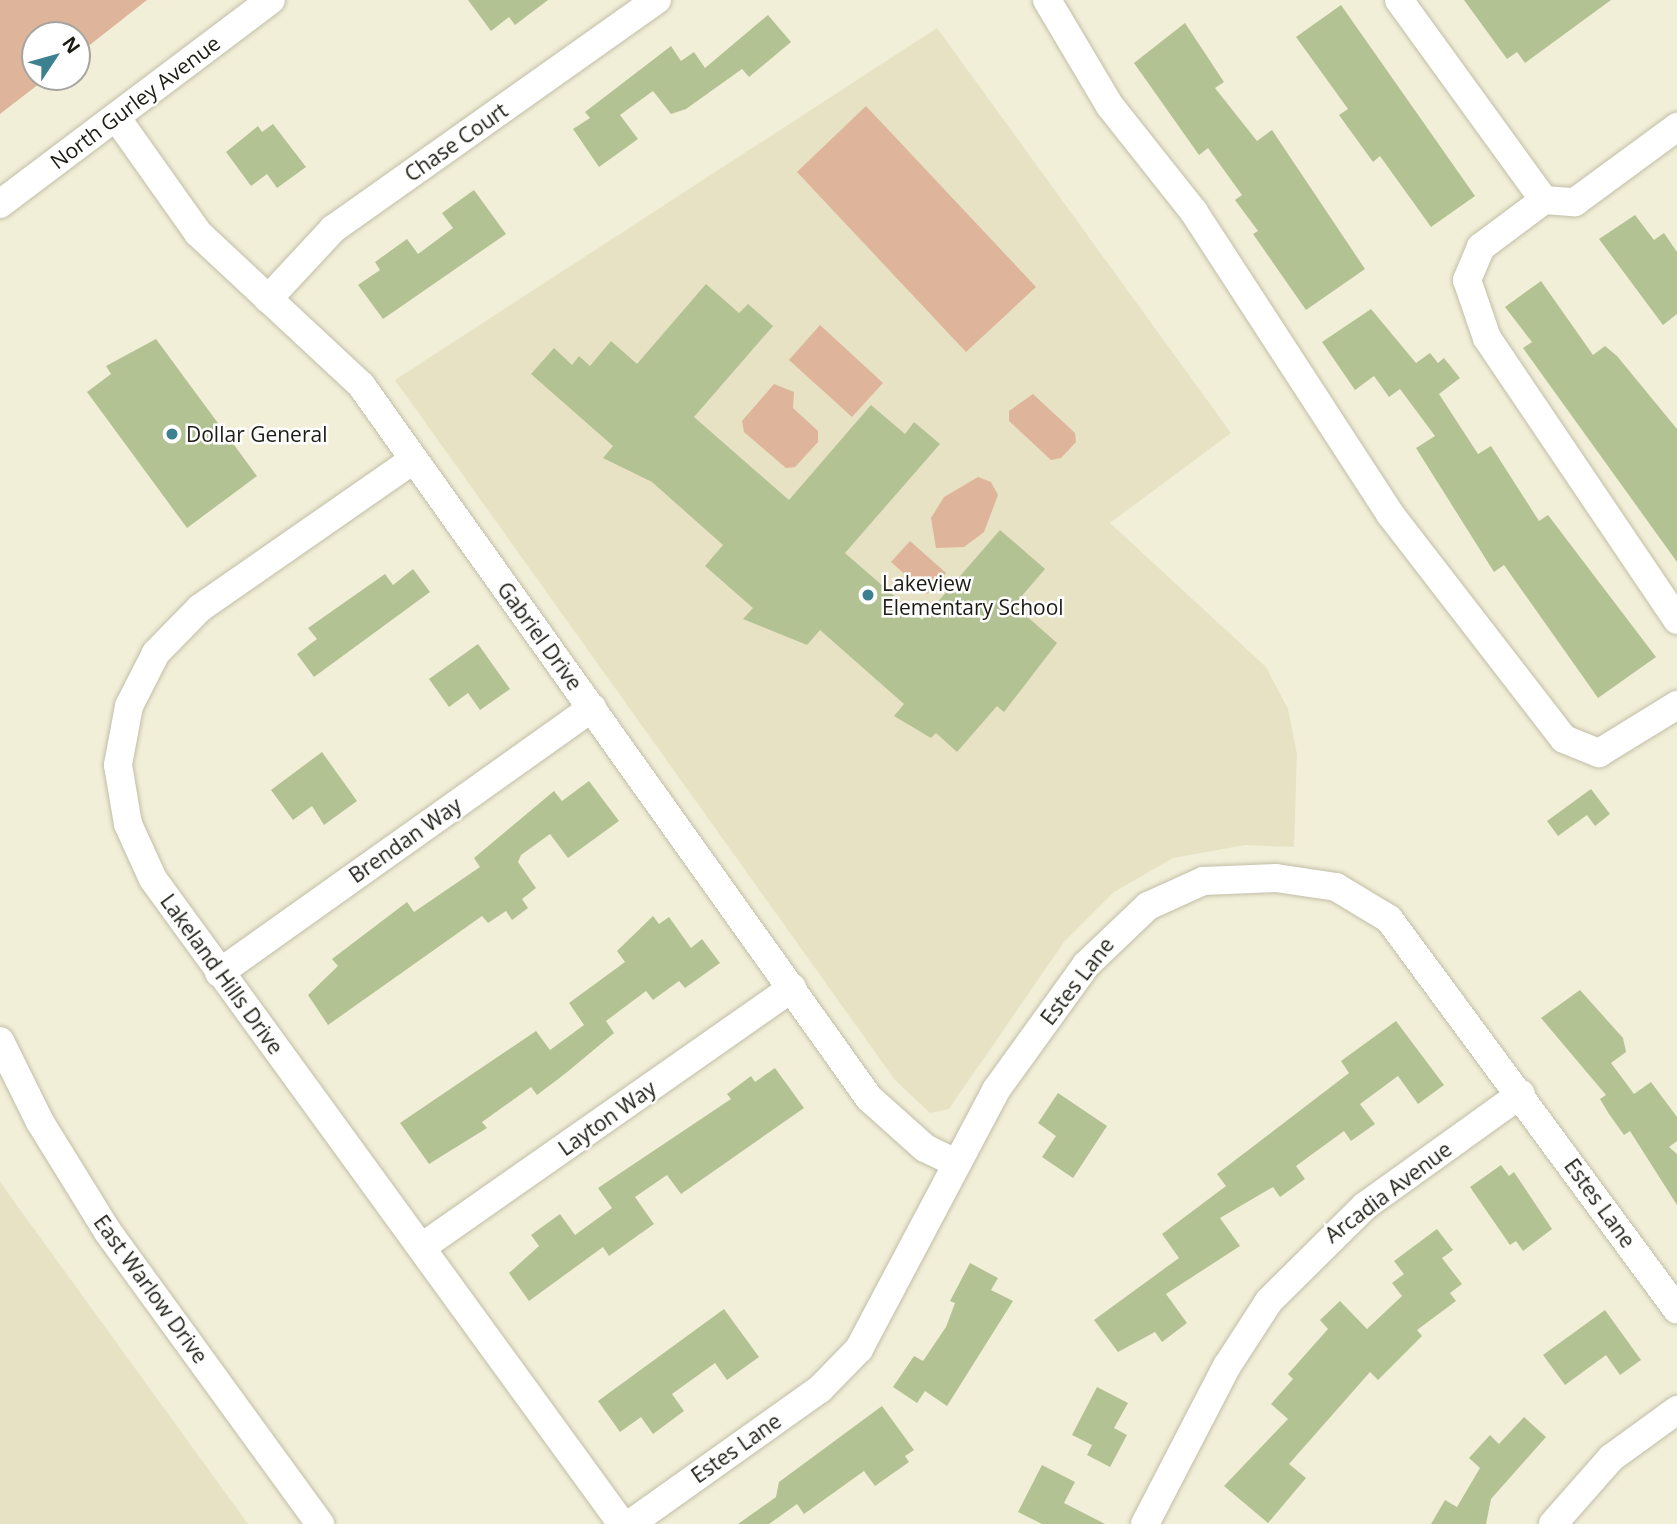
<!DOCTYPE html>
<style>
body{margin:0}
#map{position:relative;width:1677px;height:1524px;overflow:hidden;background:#f2efd8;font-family:"Open Sans",sans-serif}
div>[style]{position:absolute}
.built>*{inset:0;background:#e7e2c4}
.green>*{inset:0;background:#deb59a}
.building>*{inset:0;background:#b3c293}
.roads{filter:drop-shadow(0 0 2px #c1bea8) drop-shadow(0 0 2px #c1bea8)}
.minor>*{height:28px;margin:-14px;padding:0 14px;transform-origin:14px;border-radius:14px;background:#fff}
.dots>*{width:19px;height:19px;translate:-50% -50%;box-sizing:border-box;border:4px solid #fff;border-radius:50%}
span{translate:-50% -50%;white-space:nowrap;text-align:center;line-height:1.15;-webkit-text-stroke:5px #fff;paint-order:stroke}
.street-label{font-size:21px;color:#1d1c14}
.poi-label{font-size:21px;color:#1d1c14}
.left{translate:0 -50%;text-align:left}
.north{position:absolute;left:21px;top:21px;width:70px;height:70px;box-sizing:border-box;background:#fff;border:2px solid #a5a4a1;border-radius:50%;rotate:54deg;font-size:19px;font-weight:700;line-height:28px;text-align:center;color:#1d1c14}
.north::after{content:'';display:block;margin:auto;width:24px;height:32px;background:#3c818f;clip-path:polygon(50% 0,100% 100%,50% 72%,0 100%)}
</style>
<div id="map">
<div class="built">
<div style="clip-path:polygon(937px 28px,1231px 433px,1110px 523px,1266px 667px,1288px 709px,1297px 754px,1294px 847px,1245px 845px,1173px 858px,1114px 892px,1064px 942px,949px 1109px,930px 1113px,895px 1080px,395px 380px)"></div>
<div style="clip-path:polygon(0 1182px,248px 1524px,0 1524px)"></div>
</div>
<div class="green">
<div style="clip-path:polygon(0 0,147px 0,77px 55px,77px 35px,35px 35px,35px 77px,48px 77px,0 114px)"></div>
<div style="clip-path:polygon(866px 106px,1036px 287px,966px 352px,797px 172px)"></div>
<div style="clip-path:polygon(820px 325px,883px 383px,852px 417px,789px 360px)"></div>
<div style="clip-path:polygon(774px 384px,794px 392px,793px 408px,818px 431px,818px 442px,795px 467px,786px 468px,744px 432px,742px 421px)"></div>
<div style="clip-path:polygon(1033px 394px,1075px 433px,1076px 442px,1061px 458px,1051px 460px,1009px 421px,1009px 411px)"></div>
<div style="clip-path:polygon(978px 477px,991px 482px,998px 495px,984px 532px,964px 547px,936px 548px,931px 518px,944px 497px)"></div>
<div style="clip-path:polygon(910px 541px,946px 573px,927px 594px,891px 562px)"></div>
</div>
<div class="building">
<div style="clip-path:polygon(468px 0,548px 0,515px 25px,509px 17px,491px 31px)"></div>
<div style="clip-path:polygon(1464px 0,1611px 0,1525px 63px,1517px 52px,1507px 59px)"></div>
<div style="clip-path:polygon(1341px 5px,1475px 196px,1431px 227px,1380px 156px,1373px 162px,1339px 115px,1348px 109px,1296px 37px)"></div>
<div style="clip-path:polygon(768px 15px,791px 42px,749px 77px,742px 69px,686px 109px,671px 114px,653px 91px,620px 115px,638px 139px,599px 167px,573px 129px,590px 118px,585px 112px,671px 46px,681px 61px,694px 52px,705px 68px)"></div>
<div style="clip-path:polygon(1185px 23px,1224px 82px,1215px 88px,1257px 141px,1272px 130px,1365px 269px,1306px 310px,1253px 234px,1258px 231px,1235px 200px,1242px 195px,1208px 148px,1199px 155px,1134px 63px)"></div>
<div style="clip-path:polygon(273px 124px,306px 167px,277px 188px,267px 174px,251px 186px,226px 152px,258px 126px,262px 132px)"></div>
<div style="clip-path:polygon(474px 190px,506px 234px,383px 319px,358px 285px,380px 270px,375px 262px,407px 239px,418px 254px,453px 228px,442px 213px)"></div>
<div style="clip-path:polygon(1635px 215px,1654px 240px,1664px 233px,1677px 252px,1677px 314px,1663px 325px,1599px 239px)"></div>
<div style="clip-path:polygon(1541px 281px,1593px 355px,1605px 346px,1617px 356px,1677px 429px,1677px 562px,1523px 348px,1532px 342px,1505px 307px)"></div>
<div style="clip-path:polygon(706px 284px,739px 313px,748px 304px,773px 326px,694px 417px,789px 500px,871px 405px,905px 434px,914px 422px,940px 444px,845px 553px,922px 620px,1000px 530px,1045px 569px,1014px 605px,1057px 643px,1004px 712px,997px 706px,957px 752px,936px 733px,931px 738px,894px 716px,904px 704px,820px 630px,807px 645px,743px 619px,753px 608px,705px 566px,723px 545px,652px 482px,603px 458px,613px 446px,531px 374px,554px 348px,572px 365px,579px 356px,590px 366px,611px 341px,637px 364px)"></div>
<div style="clip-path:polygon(1371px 309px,1416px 363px,1430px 353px,1438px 363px,1444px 358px,1460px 378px,1439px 394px,1478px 454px,1491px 446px,1539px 521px,1548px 515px,1656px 657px,1598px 698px,1504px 565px,1494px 572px,1416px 448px,1435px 436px,1400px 389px,1389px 397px,1374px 376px,1355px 390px,1322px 342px)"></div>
<div style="clip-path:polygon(156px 339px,257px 476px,187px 528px,87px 392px,111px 374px,106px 366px)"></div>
<div style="clip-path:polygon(413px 569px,430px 592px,314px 677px,297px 654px,317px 639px,308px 628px,385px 574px,393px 585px)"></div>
<div style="clip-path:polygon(478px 644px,510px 689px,480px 710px,468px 693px,449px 707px,429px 679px)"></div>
<div style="clip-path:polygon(322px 752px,357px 801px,324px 825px,312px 806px,293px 820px,271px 790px)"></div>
<div style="clip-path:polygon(589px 781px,619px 821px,568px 858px,550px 834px,521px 855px,518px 862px,536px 888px,522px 899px,528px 908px,512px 920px,506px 911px,488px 923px,482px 916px,328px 1025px,308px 995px,338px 966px,332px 959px,407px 902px,414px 912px,480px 867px,474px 858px,554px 791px,562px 801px)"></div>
<div style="clip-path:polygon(1591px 789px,1610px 814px,1595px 826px,1587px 815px,1558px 836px,1547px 821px)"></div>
<div style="clip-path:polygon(653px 916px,659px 924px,669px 917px,691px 948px,702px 939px,720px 963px,685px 988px,679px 981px,653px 1000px,646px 991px,606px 1021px,614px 1033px,566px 1073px,537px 1095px,531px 1087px,482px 1122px,487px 1128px,429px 1164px,400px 1123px,536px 1031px,550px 1050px,584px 1025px,569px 1003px,625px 962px,617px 951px)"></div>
<div style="clip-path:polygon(1580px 990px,1623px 1038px,1626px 1052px,1611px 1063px,1634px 1094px,1651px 1082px,1677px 1117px,1677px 1141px,1669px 1147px,1677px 1154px,1677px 1205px,1630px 1131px,1624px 1135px,1609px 1114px,1600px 1099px,1606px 1095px,1541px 1018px)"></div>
<div style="clip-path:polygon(1396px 1021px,1444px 1085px,1418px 1104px,1398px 1076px,1360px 1104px,1375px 1124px,1351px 1141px,1344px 1131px,1296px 1166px,1305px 1179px,1280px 1197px,1273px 1187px,1220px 1218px,1240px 1246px,1166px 1294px,1187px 1323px,1162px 1342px,1155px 1332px,1118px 1352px,1094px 1320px,1179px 1258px,1162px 1234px,1226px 1186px,1217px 1174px,1349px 1073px,1341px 1061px)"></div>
<div style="clip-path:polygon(775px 1068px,804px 1108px,681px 1194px,667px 1175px,635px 1197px,654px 1224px,609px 1256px,603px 1247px,529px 1301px,509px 1273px,539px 1246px,531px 1235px,560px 1214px,575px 1235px,612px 1208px,598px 1188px,731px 1099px,727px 1094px,751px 1076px,755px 1082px)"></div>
<div style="clip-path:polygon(1058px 1093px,1107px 1126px,1073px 1178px,1042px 1157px,1056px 1136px,1038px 1123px)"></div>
<div style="clip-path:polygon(1501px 1165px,1509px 1176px,1514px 1172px,1552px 1229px,1523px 1251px,1516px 1241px,1510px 1245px,1470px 1187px)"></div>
<div style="clip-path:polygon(1437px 1229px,1453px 1250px,1442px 1258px,1462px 1284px,1450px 1293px,1456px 1301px,1417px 1330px,1422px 1336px,1378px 1380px,1370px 1372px,1289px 1464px,1306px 1478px,1268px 1523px,1224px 1486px,1288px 1419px,1271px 1404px,1293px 1379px,1288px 1374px,1328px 1329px,1320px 1320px,1340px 1301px,1367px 1329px,1402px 1296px,1392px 1283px,1404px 1274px,1394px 1261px)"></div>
<div style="clip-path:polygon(970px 1263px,998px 1278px,991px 1290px,1013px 1301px,947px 1406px,925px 1391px,917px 1403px,893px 1387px,914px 1356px,923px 1361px,946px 1327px,955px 1303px,950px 1301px)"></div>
<div style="clip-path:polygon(724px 1309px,759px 1357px,727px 1380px,715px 1363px,672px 1394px,684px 1411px,653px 1434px,641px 1417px,620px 1432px,598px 1401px)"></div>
<div style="clip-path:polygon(1605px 1310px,1641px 1360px,1620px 1375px,1606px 1355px,1565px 1385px,1543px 1355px)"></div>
<div style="clip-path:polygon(1097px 1387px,1128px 1403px,1114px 1428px,1127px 1435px,1110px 1467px,1087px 1455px,1092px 1445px,1072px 1435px)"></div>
<div style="clip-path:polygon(882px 1406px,914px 1450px,905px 1456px,909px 1462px,875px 1486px,864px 1471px,804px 1514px,797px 1504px,769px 1524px,738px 1524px,776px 1497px,779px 1482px)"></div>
<div style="clip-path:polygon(1524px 1417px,1546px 1437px,1491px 1499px,1486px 1524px,1431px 1524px,1445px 1500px,1457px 1507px,1480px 1468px,1469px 1458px,1490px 1435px,1499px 1444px)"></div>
<div style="clip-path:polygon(1042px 1465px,1075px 1482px,1064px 1503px,1105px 1524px,1042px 1524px,1018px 1512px)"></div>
</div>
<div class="roads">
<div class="minor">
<div style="left:1047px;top:0;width:123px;rotate:59.3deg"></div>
<div style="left:1110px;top:106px;width:135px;rotate:51.6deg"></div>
<div style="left:1194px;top:212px;width:360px;rotate:57deg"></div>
<div style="left:1390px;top:514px;width:284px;rotate:52.3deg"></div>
<div style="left:1564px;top:739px;width:38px;rotate:22deg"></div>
<div style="left:1599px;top:753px;width:92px;rotate:-31.6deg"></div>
<div style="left:1399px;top:0;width:247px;rotate:54.1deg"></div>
<div style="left:116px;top:117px;width:142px;rotate:54.7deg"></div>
<div style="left:198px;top:233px;width:223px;rotate:43deg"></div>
<div style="left:361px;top:385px;width:875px;rotate:54.53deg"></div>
<div style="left:869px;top:1098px;width:75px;rotate:41.8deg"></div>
<div style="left:925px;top:1148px;width:32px;rotate:26deg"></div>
<div style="left:1544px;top:200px;width:79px;rotate:143.3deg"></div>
<div style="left:1481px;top:247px;width:36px;rotate:113deg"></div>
<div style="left:1467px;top:280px;width:61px;rotate:71deg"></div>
<div style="left:1487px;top:338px;width:340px;rotate:56deg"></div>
<div style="left:1544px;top:200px;width:31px;rotate:4deg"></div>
<div style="left:1575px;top:202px;width:127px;rotate:-36.3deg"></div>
<div style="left:0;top:204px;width:339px;rotate:-37deg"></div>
<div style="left:268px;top:299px;width:96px;rotate:-47.1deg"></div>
<div style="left:333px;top:229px;width:397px;rotate:-35.3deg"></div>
<div style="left:413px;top:460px;width:259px;rotate:145.2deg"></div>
<div style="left:200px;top:608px;width:63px;rotate:134.4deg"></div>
<div style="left:156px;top:653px;width:59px;rotate:117deg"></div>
<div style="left:129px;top:706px;width:60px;rotate:100.6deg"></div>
<div style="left:118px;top:765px;width:60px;rotate:80.4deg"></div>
<div style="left:128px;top:824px;width:60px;rotate:65.6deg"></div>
<div style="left:153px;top:879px;width:797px;rotate:53.98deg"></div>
<div style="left:219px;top:973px;width:458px;rotate:-35.4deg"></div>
<div style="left:0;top:1041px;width:90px;rotate:63.7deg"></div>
<div style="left:40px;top:1122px;width:129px;rotate:58.3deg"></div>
<div style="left:108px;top:1232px;width:361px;rotate:54deg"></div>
<div style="left:422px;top:1247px;width:452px;rotate:-35deg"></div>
<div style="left:630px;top:1524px;width:233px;rotate:-35.4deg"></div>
<div style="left:820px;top:1389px;width:56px;rotate:-45.7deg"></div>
<div style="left:859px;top:1349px;width:293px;rotate:-62.1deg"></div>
<div style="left:996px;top:1090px;width:154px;rotate:-54.2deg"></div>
<div style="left:1086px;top:965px;width:86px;rotate:-43.6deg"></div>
<div style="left:1148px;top:906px;width:60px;rotate:-24.4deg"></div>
<div style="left:1203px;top:881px;width:73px;rotate:-2.4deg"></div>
<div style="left:1276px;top:878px;width:61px;rotate:8.5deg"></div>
<div style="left:1336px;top:887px;width:62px;rotate:31.1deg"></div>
<div style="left:1389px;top:919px;width:485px;rotate:53.6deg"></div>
<div style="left:1145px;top:1524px;width:178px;rotate:-62.6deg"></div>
<div style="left:1227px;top:1366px;width:77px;rotate:-57.1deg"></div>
<div style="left:1269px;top:1301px;width:135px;rotate:-44.7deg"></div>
<div style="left:1365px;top:1206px;width:192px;rotate:-35.7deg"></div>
<div style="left:1553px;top:1524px;width:88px;rotate:-48.7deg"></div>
<div style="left:1611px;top:1458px;width:82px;rotate:-36deg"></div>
</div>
</div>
<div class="dots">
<div style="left:172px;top:434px;background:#3c818f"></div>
<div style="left:868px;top:595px;background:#3c818f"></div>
</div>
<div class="street-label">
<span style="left:135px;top:102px;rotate:-37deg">North Gurley Avenue</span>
<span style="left:456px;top:142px;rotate:-35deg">Chase Court</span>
<span style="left:540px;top:636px;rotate:54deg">Gabriel Drive</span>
<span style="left:405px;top:840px;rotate:-35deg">Brendan Way</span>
<span style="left:222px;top:974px;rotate:54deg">Lakeland Hills Drive</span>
<span style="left:1077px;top:981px;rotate:-52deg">Estes Lane</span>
<span style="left:607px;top:1118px;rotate:-35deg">Layton Way</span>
<span style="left:1388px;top:1192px;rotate:-37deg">Arcadia Avenue</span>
<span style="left:1600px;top:1203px;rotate:54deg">Estes Lane</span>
<span style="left:151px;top:1289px;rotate:54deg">East Warlow Drive</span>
<span style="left:736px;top:1448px;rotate:-35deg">Estes Lane</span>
</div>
<div class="poi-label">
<span class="left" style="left:186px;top:434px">Dollar General</span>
<span class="left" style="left:882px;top:595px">Lakeview<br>Elementary School</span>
</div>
<div class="north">N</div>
</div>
